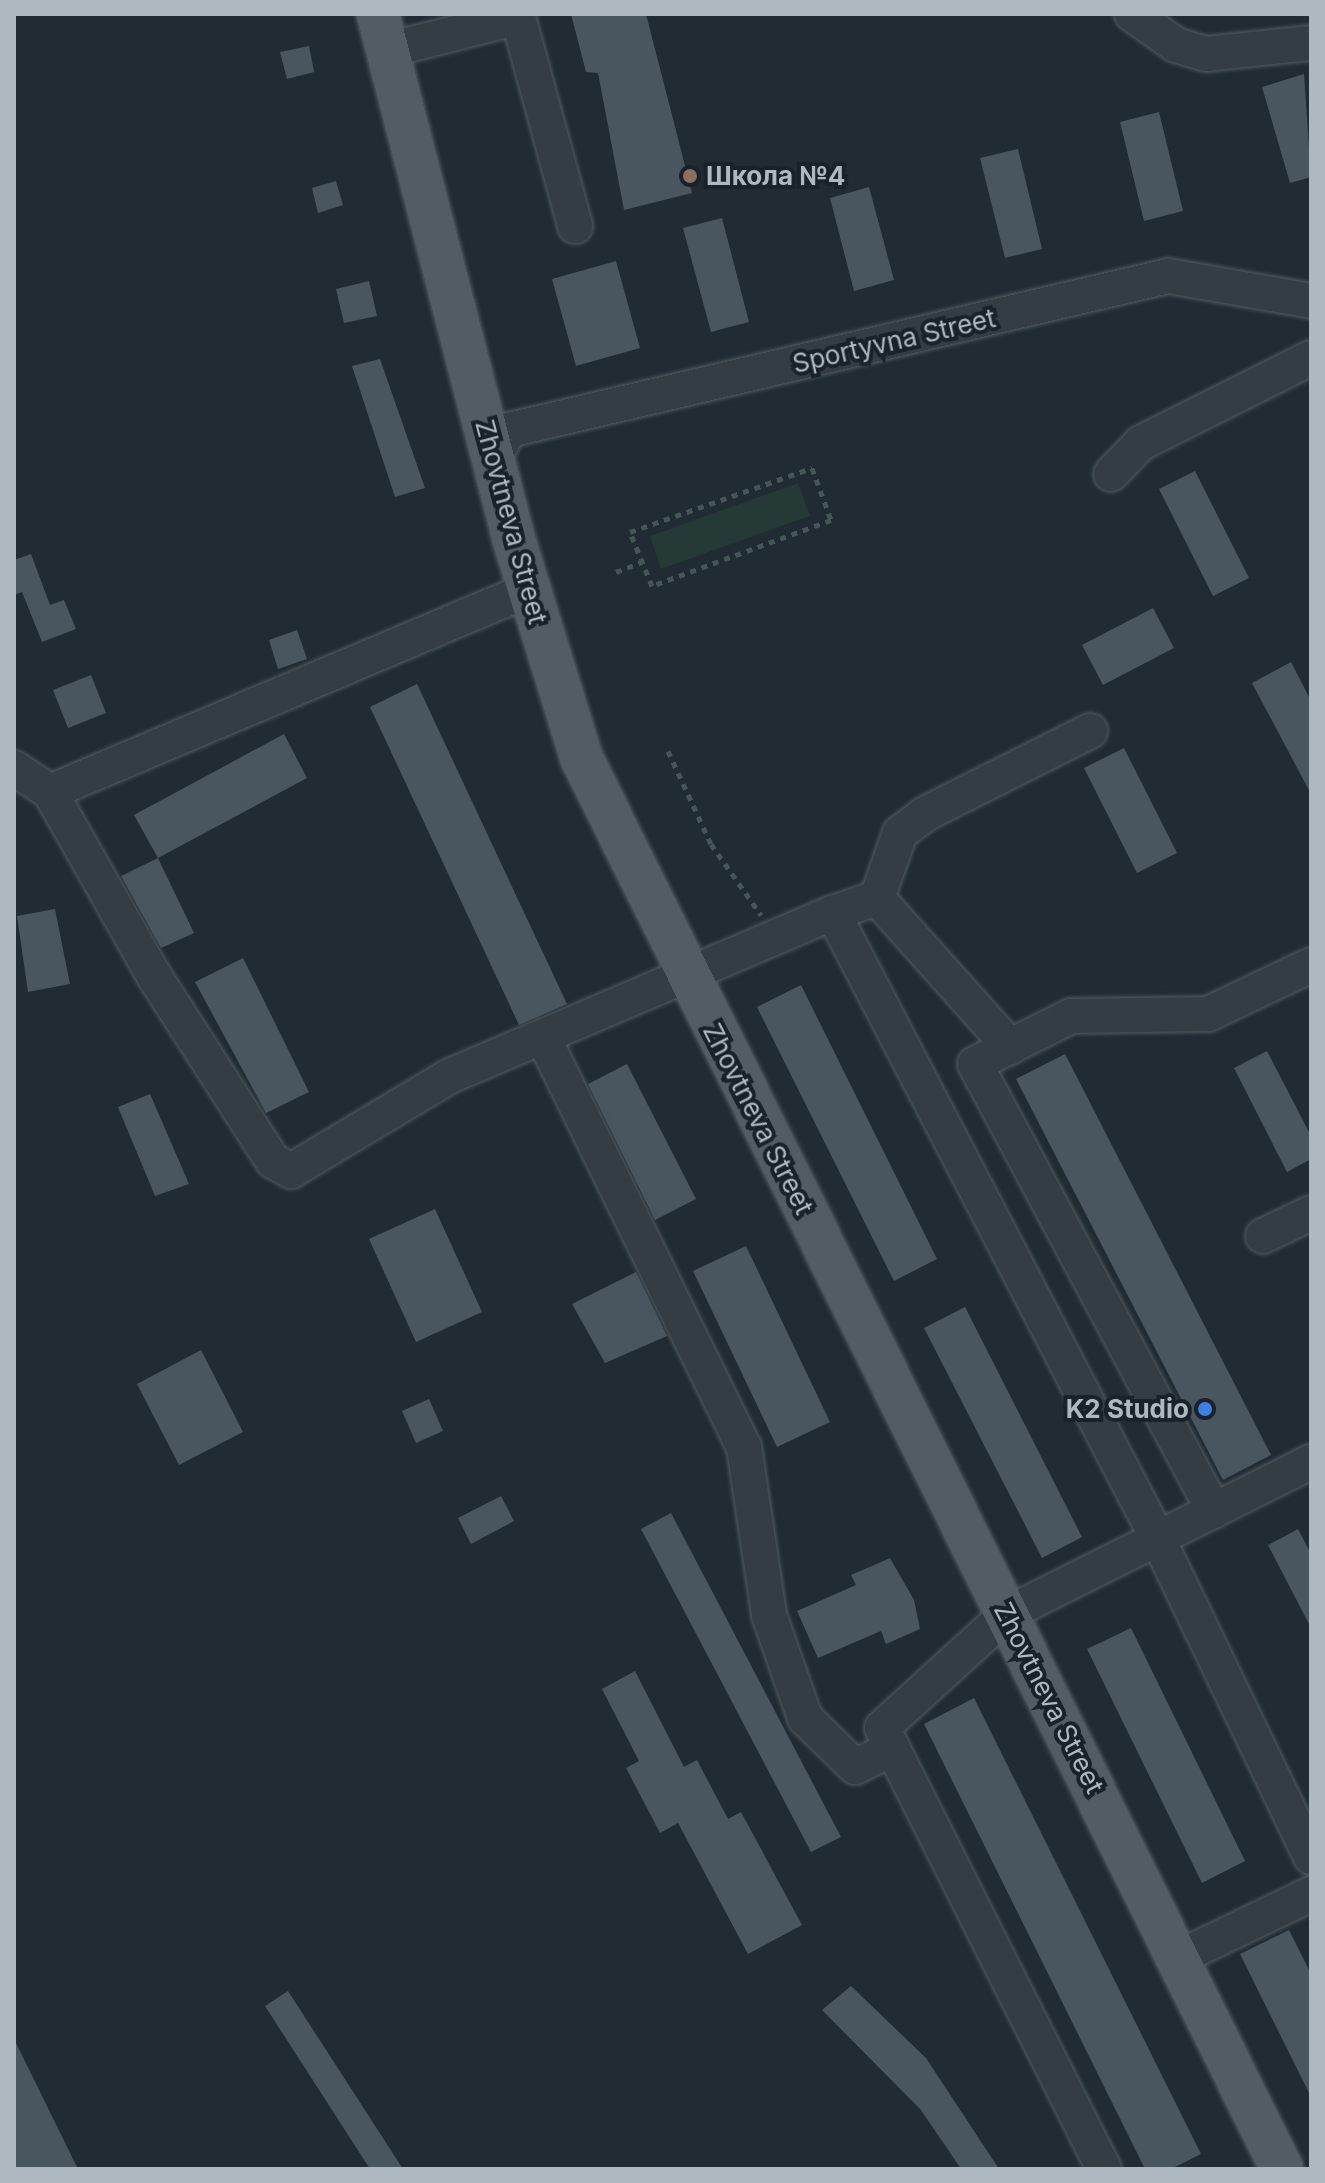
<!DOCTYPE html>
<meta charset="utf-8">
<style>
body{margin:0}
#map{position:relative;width:1325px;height:2183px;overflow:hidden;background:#202b33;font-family:Inter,sans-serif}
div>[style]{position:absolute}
.green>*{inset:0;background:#253936}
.building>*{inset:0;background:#49565f}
.path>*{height:5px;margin-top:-2.5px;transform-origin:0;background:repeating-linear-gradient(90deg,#445655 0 6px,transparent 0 12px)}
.roads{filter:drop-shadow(0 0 2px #515b62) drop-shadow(0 0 2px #515b62)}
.minor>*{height:34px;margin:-17px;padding:0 17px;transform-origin:17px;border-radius:17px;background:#343d44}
.major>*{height:42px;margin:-21px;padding:0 21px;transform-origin:21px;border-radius:21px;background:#515c64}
.dots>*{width:22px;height:22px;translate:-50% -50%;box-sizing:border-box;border:4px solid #192229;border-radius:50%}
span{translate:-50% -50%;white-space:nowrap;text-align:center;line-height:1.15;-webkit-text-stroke:8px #192229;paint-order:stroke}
.poi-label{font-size:26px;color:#adb8c1;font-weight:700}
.left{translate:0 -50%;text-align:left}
.right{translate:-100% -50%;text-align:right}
.street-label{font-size:26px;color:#adb8c1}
.frame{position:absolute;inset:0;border:16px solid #adb8c1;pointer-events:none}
</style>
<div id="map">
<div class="green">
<div style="clip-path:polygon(798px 483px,810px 516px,661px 569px,650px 536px)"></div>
</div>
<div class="building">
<div style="clip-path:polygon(571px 14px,646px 14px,692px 193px,624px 210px,598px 73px,586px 72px)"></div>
<div style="clip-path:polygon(309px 46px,314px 72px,287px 79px,280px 52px)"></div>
<div style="clip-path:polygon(1304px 74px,1311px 177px,1290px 183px,1262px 87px)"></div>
<div style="clip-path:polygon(1159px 112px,1183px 211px,1144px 221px,1120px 122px)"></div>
<div style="clip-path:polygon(1018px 149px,1042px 249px,1005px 258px,980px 158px)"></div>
<div style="clip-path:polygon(336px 181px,343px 205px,318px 213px,312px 188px)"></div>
<div style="clip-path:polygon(869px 187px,894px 280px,854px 291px,830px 198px)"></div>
<div style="clip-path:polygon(722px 218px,749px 322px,711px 332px,683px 228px)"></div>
<div style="clip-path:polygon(616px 261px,640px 348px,576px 366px,552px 279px)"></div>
<div style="clip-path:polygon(369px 281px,377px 316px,344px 323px,336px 289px)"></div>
<div style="clip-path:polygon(380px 359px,425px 488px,395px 497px,352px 366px)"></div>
<div style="clip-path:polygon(1195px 471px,1249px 578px,1213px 596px,1159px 489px)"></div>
<div style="clip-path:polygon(31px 554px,50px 605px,64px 600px,76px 629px,42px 642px,22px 592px,14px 595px,14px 560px)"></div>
<div style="clip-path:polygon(1153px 608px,1174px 648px,1103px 685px,1082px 645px)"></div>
<div style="clip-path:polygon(297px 630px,307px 659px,278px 669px,269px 640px)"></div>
<div style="clip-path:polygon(1291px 662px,1311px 701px,1311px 794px,1252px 683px)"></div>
<div style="clip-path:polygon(91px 675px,106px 713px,68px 728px,53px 690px)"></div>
<div style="clip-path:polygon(417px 684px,567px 1004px,519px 1025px,370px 707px)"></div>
<div style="clip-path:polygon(284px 734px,307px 778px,158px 858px,134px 815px)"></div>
<div style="clip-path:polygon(1124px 748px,1177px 853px,1137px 873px,1084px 768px)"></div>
<div style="clip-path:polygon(158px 858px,194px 933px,161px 948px,121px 876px)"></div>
<div style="clip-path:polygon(55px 909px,70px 984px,28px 992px,17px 916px)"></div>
<div style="clip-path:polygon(243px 958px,309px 1092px,266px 1113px,195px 982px)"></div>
<div style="clip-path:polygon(801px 985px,937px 1259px,894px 1281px,757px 1007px)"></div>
<div style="clip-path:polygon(1267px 1051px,1311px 1136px,1311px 1159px,1287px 1172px,1234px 1068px)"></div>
<div style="clip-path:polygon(1065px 1054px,1271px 1455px,1223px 1480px,1016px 1079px)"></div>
<div style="clip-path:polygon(627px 1064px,696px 1199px,655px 1220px,588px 1084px)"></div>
<div style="clip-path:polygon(150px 1094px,189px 1184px,155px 1196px,118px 1107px)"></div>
<div style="clip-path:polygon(435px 1209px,482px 1312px,416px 1342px,369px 1239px)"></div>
<div style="clip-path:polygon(746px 1246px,830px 1422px,777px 1447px,693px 1271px)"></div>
<div style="clip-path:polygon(636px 1272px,667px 1336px,605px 1363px,572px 1304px)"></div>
<div style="clip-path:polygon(965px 1307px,1082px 1537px,1042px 1558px,924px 1328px)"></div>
<div style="clip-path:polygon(201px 1350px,243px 1432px,179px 1465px,137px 1384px)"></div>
<div style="clip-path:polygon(429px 1399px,443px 1431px,416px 1443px,402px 1411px)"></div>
<div style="clip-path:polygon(501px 1496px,514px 1521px,471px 1544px,458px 1518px)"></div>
<div style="clip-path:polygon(671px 1513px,841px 1837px,811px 1852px,641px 1529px)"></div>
<div style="clip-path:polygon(1298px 1529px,1311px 1554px,1311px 1628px,1268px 1545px)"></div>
<div style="clip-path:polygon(890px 1558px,914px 1600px,920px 1629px,886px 1644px,881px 1631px,818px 1658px,797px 1611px,856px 1585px,851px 1575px)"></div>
<div style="clip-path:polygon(1131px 1628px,1245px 1861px,1202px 1883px,1087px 1649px)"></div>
<div style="clip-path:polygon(635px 1671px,684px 1767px,697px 1760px,728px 1819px,741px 1812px,802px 1925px,748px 1954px,678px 1823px,660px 1833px,626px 1768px,639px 1761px,602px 1689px)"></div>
<div style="clip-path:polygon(974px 1698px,1201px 2154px,1171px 2169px,1145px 2169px,924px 1724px)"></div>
<div style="clip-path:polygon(1289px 1930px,1311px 1974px,1311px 2097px,1240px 1954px)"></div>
<div style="clip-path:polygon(851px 1986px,926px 2058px,999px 2169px,961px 2169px,921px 2110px,822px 2010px)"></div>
<div style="clip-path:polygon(288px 1991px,403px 2169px,370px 2169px,265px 2006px)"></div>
<div style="clip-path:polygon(14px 2039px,78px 2169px,14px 2169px)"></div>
</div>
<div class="path">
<div style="left:812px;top:468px;width:55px;rotate:69.9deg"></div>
<div style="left:831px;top:520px;width:191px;rotate:159.8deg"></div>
<div style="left:652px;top:586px;width:58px;rotate:-112.2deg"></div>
<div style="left:630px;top:532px;width:193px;rotate:-19.4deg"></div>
<div style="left:616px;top:572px;width:28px;rotate:-21deg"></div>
<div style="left:668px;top:751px;width:102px;rotate:65.2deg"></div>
<div style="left:711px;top:844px;width:87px;rotate:54.8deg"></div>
</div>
<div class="roads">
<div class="minor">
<div style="left:1132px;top:14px;width:54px;rotate:35.2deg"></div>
<div style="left:1176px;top:45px;width:31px;rotate:17deg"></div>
<div style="left:1206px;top:54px;width:106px;rotate:-6deg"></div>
<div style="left:388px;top:50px;width:134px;rotate:-14.2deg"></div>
<div style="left:518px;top:17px;width:217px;rotate:74.7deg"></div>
<div style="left:494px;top:458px;width:32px;rotate:-62deg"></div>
<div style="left:509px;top:430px;width:677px;rotate:-13.15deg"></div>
<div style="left:1168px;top:276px;width:145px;rotate:9.9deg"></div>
<div style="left:1111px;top:474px;width:43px;rotate:-45.9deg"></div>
<div style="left:1141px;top:443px;width:190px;rotate:-26.6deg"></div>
<div style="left:14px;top:768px;width:43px;rotate:33.7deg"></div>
<div style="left:50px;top:792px;width:215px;rotate:60.5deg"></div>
<div style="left:156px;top:979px;width:216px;rotate:57.3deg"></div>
<div style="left:273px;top:1161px;width:21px;rotate:29deg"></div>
<div style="left:291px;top:1171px;width:185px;rotate:-30.9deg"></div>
<div style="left:450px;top:1076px;width:416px;rotate:-23.1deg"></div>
<div style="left:833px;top:913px;width:705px;rotate:62.56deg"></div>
<div style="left:1158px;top:1539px;width:353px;rotate:64.3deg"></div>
<div style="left:50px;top:792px;width:519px;rotate:-22.91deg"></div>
<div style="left:877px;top:898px;width:200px;rotate:48.2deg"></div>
<div style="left:833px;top:913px;width:46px;rotate:-18.8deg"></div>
<div style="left:877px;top:898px;width:69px;rotate:-70.5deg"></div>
<div style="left:900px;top:833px;width:31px;rotate:-37deg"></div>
<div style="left:925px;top:814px;width:185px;rotate:-26.7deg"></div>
<div style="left:543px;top:1037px;width:457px;rotate:63.9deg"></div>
<div style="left:744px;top:1447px;width:170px;rotate:81.5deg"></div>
<div style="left:769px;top:1615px;width:109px;rotate:70.7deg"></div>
<div style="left:805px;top:1718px;width:70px;rotate:44.4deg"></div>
<div style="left:855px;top:1767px;width:42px;rotate:-26.6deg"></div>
<div style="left:1263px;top:1236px;width:53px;rotate:-25.6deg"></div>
<div style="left:1214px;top:1511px;width:507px;rotate:-118.13deg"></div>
<div style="left:975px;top:1064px;width:107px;rotate:-26.6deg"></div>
<div style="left:1071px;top:1016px;width:137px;rotate:-0.8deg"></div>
<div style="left:1208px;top:1014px;width:114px;rotate:-25.4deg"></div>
<div style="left:1178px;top:1958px;width:148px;rotate:-25.7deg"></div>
<div style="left:1104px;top:2169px;width:494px;rotate:-116.7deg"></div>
<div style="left:882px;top:1728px;width:169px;rotate:-42.4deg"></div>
<div style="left:1007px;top:1614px;width:340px;rotate:-26.6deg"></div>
</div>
<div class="major">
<div style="left:378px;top:14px;width:543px;rotate:75.5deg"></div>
<div style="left:514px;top:540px;width:229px;rotate:72.8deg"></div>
<div style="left:582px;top:759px;width:1574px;rotate:63.6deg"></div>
</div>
</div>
<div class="dots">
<div style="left:690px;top:176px;background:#8d6e63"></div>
<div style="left:1205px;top:1409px;background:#3f7fe0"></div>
</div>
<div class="poi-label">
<span class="left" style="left:706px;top:176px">Школа №4</span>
<span class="right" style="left:1189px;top:1409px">K2 Studio</span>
</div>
<div class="street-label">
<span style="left:894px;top:341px;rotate:-13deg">Sportyvna Street</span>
<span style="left:511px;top:522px;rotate:75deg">Zhovtneva Street</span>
<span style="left:758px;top:1119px;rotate:63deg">Zhovtneva Street</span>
<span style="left:1049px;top:1698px;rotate:63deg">Zhovtneva Street</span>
</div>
<div class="frame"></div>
</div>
